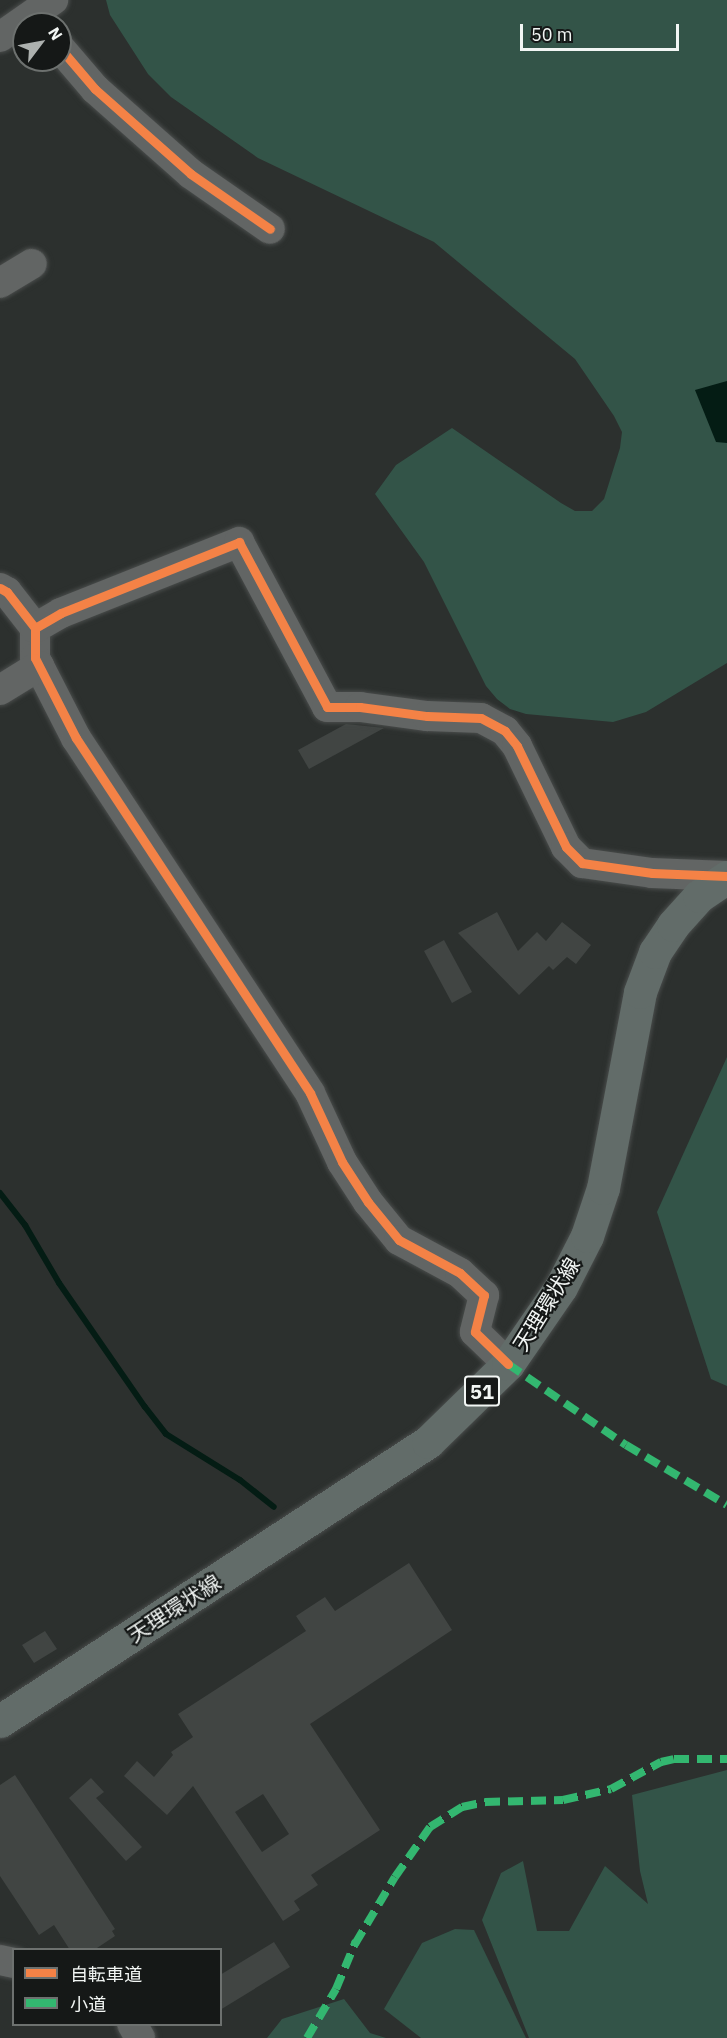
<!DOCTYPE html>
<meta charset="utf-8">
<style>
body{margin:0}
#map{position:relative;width:727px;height:2038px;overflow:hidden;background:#2c302e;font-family:"IBM Plex Sans","Noto Sans JP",sans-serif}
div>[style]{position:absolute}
.green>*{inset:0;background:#335448}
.water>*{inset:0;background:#041c14}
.stream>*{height:6px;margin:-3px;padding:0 3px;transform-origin:3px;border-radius:3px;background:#041c14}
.building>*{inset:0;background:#414543}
.roads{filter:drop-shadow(0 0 2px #494c4b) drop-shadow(0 0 2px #494c4b)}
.minor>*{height:30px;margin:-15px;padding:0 15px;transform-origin:15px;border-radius:15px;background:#626564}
.major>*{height:33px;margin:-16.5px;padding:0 16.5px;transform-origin:16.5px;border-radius:16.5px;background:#626c69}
.quiet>*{height:8px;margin-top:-4px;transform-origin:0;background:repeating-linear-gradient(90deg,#33b770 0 15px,transparent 0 23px)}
.cycleway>*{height:9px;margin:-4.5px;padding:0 4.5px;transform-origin:4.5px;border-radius:4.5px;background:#f48246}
span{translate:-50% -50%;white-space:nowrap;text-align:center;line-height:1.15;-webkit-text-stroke:4.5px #151817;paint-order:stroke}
.shield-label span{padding:2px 4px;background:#151817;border:2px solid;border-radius:4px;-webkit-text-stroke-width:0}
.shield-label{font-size:20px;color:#f2f6f4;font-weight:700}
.street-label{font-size:21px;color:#f2f6f4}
.legend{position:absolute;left:12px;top:1948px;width:210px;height:78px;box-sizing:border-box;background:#151817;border:2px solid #6d716f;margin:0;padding:8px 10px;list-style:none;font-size:18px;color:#f2f6f4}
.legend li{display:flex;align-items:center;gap:12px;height:30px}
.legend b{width:30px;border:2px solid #6d716f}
.north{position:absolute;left:12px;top:12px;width:60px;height:60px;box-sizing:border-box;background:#151817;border:2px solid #6d716f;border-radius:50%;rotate:58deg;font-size:16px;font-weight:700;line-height:24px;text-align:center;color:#f2f6f4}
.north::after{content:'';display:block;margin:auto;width:21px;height:27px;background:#adb1af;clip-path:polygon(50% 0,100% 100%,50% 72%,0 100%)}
.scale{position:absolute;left:520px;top:24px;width:159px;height:27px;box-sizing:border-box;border:3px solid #f2f6f4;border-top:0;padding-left:8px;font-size:18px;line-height:21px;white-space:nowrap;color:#f2f6f4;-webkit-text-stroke:4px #151817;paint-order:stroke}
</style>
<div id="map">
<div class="green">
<div style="clip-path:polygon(106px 0,727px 0,727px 663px,646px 712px,613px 722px,526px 714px,510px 709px,497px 699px,486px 686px,424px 562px,375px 494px,396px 465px,452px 428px,561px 503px,575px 511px,592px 511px,604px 499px,620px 448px,622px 432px,614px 416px,575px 359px,434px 242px,258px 158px,171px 97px,148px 74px,110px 15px)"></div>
<div style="clip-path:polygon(727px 1057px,727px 1386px,711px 1379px,657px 1212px)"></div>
<div style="clip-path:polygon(727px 1770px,727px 2038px,529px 2038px,482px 1920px,501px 1873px,523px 1861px,537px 1931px,569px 1931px,605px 1866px,648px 1904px,640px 1871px,632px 1795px)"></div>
<div style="clip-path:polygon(455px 1929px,474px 1930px,526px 2038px,421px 2038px,384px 2009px,422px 1943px)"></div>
<div style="clip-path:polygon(344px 1999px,370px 2033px,386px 2038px,267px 2038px,282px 2019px)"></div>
</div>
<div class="water">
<div style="clip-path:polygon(727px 381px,727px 443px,716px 442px,695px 390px)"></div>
</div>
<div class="stream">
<div style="left:0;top:1193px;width:41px;rotate:52deg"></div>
<div style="left:25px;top:1225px;width:67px;rotate:59.6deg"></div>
<div style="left:59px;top:1283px;width:151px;rotate:55.3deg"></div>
<div style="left:145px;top:1407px;width:34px;rotate:52deg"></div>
<div style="left:166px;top:1434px;width:87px;rotate:31.9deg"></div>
<div style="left:240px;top:1480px;width:43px;rotate:38.5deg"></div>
</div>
<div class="building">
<div style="clip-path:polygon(346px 724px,384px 728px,309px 769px,298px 750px)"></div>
<div style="clip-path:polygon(497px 912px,518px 951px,537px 932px,546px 941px,562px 922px,591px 945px,576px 964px,567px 957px,553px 970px,549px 966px,519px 995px,458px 933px)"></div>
<div style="clip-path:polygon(444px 940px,472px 992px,452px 1003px,424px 951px)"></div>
<div style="clip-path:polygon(evenodd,409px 1563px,452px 1630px,310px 1724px,380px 1830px,311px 1875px,318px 1885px,294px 1901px,300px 1910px,283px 1921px,193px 1786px,167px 1815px,124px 1776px,137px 1761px,154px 1777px,173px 1755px,171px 1752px,193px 1737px,178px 1714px,306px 1631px,296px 1616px,325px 1597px,335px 1611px,409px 1563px,263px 1794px,289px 1834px,262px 1852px,235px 1812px,263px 1794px)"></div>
<div style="clip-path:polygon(45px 1631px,57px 1649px,34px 1663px,22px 1645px)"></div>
<div style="clip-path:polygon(15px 1775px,115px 1929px,112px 1931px,115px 1936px,94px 1950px,70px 1950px,54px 1925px,39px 1935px,0 1876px,0 1785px)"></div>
<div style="clip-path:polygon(91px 1778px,104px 1792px,96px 1798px,142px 1847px,126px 1861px,69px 1798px)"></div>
<div style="clip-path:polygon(274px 1942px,290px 1967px,220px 2010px,220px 1975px)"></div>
</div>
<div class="roads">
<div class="minor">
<div style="left:0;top:37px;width:65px;rotate:-34.9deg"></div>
<div style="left:60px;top:48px;width:54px;rotate:49.5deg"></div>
<div style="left:95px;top:89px;width:128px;rotate:41.5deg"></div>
<div style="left:191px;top:174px;width:96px;rotate:34.8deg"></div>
<div style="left:0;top:283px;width:37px;rotate:-31deg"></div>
<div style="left:0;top:588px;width:8px;rotate:30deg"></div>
<div style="left:7px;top:592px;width:46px;rotate:52.1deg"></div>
<div style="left:35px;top:628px;width:30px;rotate:90deg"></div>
<div style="left:35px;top:658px;width:90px;rotate:62.9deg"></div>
<div style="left:76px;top:738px;width:425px;rotate:56.6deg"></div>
<div style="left:310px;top:1093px;width:76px;rotate:65.1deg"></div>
<div style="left:342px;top:1162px;width:48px;rotate:57deg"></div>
<div style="left:368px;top:1202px;width:49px;rotate:50.8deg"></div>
<div style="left:399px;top:1240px;width:69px;rotate:28.4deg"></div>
<div style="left:460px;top:1273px;width:33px;rotate:43deg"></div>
<div style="left:484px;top:1295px;width:38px;rotate:104deg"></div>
<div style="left:475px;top:1332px;width:46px;rotate:44.1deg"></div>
<div style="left:35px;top:628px;width:30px;rotate:-30deg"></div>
<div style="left:61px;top:613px;width:192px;rotate:-21.7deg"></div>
<div style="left:239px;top:542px;width:187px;rotate:61.9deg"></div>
<div style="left:327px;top:707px;width:33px"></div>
<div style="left:360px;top:707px;width:68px;rotate:7.7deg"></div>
<div style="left:427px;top:716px;width:54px;rotate:2.1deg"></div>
<div style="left:481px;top:718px;width:27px;rotate:28deg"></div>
<div style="left:505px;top:731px;width:19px;rotate:51deg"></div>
<div style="left:517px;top:746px;width:112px;rotate:64.1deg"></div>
<div style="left:566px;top:847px;width:23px;rotate:45deg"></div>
<div style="left:582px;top:863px;width:71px;rotate:8.1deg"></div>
<div style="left:652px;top:873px;width:75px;rotate:2.3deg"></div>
<div style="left:0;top:690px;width:46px;rotate:-31.6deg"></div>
<div style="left:0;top:1960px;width:14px;rotate:12deg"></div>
<div style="left:132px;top:2024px;width:16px;rotate:60deg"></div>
</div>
<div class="major">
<div style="left:0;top:1721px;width:511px;rotate:-33.1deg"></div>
<div style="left:428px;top:1442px;width:112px;rotate:-44.3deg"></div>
<div style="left:508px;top:1364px;width:93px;rotate:-55.5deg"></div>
<div style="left:561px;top:1287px;width:57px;rotate:-63deg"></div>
<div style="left:587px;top:1236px;width:51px;rotate:-71.6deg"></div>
<div style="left:603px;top:1188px;width:199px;rotate:-79.3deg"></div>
<div style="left:640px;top:992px;width:43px;rotate:-69.4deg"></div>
<div style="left:655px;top:952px;width:32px;rotate:-56deg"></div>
<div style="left:673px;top:925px;width:39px;rotate:-48deg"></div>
<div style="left:699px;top:896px;width:34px;rotate:-34deg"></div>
</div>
</div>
<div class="quiet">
<div style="left:508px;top:1364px;width:143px;rotate:34.5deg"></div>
<div style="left:626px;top:1445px;width:117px;rotate:30.7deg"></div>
<div style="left:307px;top:2038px;width:57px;rotate:-59.4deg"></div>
<div style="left:336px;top:1989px;width:52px;rotate:-67.4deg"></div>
<div style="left:356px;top:1941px;width:3px;rotate:108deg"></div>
<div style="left:355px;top:1944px;width:78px;rotate:-59.2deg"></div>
<div style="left:395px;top:1877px;width:61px;rotate:-55deg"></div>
<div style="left:430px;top:1827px;width:38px;rotate:-32deg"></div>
<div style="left:462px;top:1807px;width:24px;rotate:-12deg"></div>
<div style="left:485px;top:1802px;width:78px;rotate:-1.5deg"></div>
<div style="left:563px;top:1800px;width:49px;rotate:-12.9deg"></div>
<div style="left:611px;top:1789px;width:57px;rotate:-28.4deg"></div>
<div style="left:661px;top:1762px;width:13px;rotate:-13deg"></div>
<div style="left:674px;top:1759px;width:53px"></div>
</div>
<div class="cycleway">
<div style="left:60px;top:48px;width:54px;rotate:49.5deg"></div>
<div style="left:95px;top:89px;width:128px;rotate:41.5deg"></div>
<div style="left:191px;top:174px;width:96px;rotate:34.8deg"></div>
<div style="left:0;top:588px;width:8px;rotate:30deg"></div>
<div style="left:7px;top:592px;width:46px;rotate:52.1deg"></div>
<div style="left:35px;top:628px;width:30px;rotate:90deg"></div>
<div style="left:35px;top:658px;width:90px;rotate:62.9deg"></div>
<div style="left:76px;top:738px;width:425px;rotate:56.6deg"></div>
<div style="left:310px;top:1093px;width:76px;rotate:65.1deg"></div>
<div style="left:342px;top:1162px;width:48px;rotate:57deg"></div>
<div style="left:368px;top:1202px;width:49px;rotate:50.8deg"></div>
<div style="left:399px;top:1240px;width:69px;rotate:28.4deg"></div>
<div style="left:460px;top:1273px;width:33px;rotate:43deg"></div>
<div style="left:484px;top:1295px;width:38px;rotate:104deg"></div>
<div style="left:475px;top:1332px;width:46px;rotate:44.1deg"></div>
<div style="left:35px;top:628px;width:30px;rotate:-30deg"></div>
<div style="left:61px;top:613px;width:192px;rotate:-21.7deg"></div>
<div style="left:239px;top:542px;width:187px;rotate:61.9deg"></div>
<div style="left:327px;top:707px;width:33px"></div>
<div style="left:360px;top:707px;width:68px;rotate:7.7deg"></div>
<div style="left:427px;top:716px;width:54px;rotate:2.1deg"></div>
<div style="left:481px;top:718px;width:27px;rotate:28deg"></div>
<div style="left:505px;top:731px;width:19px;rotate:51deg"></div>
<div style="left:517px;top:746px;width:112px;rotate:64.1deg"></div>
<div style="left:566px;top:847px;width:23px;rotate:45deg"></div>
<div style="left:582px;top:863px;width:71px;rotate:8.1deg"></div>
<div style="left:652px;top:873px;width:75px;rotate:2.3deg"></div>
</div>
<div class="shield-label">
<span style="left:482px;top:1391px">51</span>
</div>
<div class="street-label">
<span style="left:546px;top:1304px;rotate:-58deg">天理環状線</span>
<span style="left:174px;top:1608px;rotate:-33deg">天理環状線</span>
</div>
<ul class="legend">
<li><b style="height:8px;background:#f48246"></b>自転車道</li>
<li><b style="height:8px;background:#33b770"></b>小道</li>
</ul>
<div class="north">N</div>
<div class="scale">50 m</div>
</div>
